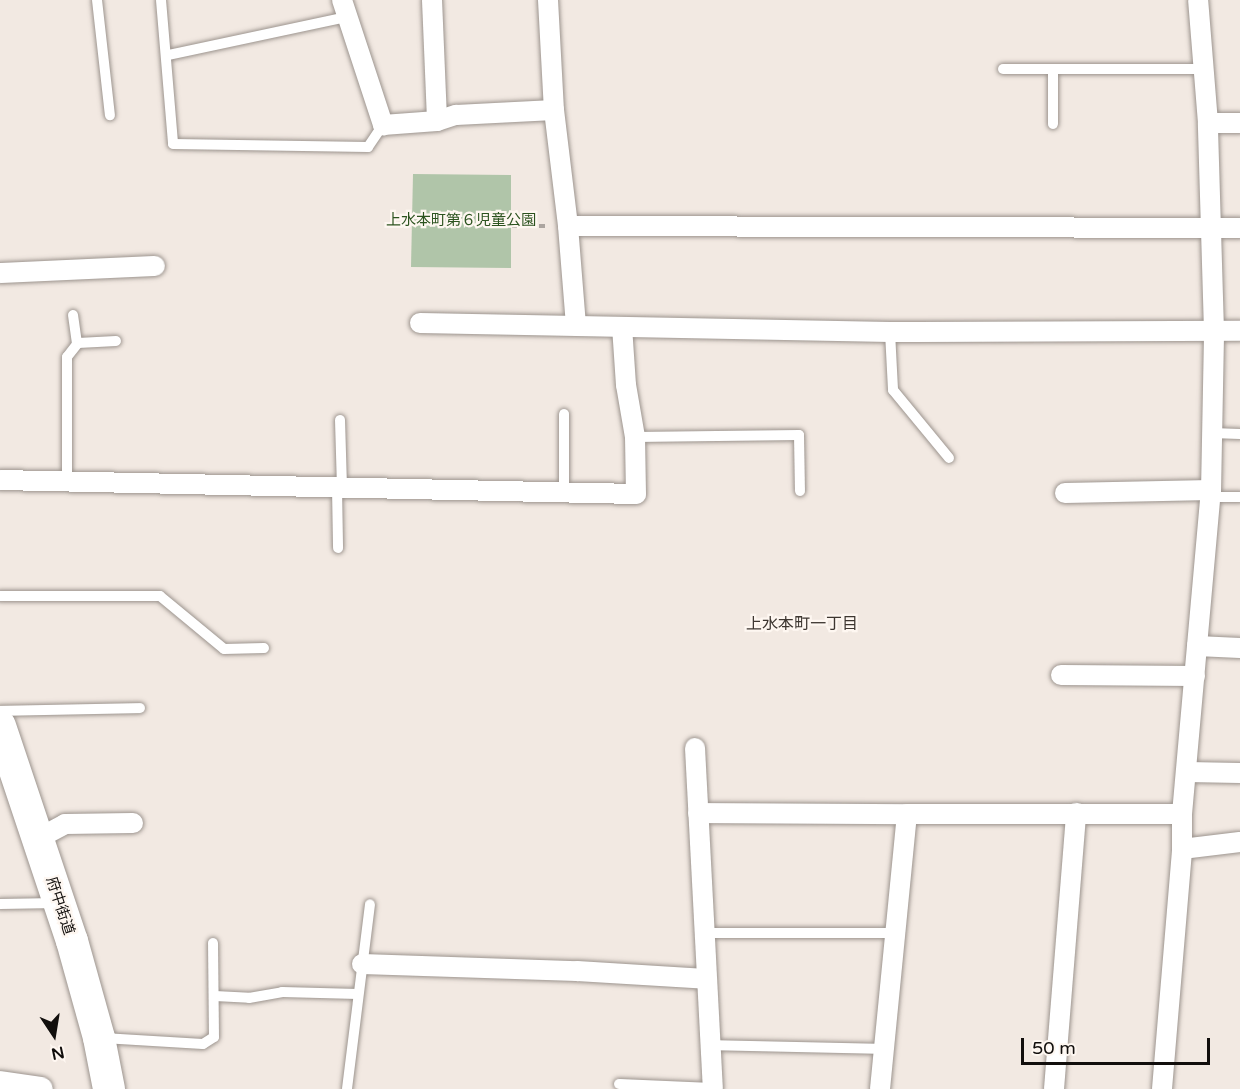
<!DOCTYPE html>
<meta charset="utf-8">
<style>
body{margin:0}
#map{position:relative;width:1240px;height:1089px;overflow:hidden;background:#f2e9e2;font-family:"Varela Round","Noto Sans JP",sans-serif}
div>[style]{position:absolute}
.green>*{inset:0;background:#b0c5a9}
.path>*{height:4px;margin-top:-2px;transform-origin:0;background:repeating-linear-gradient(90deg,#aca5a0 0 6px,transparent 0 9px)}
.roads{filter:drop-shadow(0 0 2px #9c948e) drop-shadow(0 0 2px #9c948e)}
.service>*{height:10px;margin:-5px;padding:0 5px;transform-origin:5px;border-radius:5px;background:#fff}
.minor>*{height:20px;margin:-10px;padding:0 10px;transform-origin:10px;border-radius:10px;background:#fff}
.tertiary>*{height:24px;margin:-12px;padding:0 12px;transform-origin:12px;border-radius:12px;background:#fff}
.primary>*{height:32px;margin:-16px;padding:0 16px;transform-origin:16px;border-radius:16px;background:#fff}
span{translate:-50% -50%;white-space:nowrap;text-align:center;line-height:1.15;-webkit-text-stroke:4.5px #fef7f1;paint-order:stroke}
.park-label{font-size:15px;color:#2c531f}
.street-label{font-size:15px;color:#110e0c}
.neighbourhood-label{font-size:16px;color:#3d3630}
.north{position:absolute;left:24px;top:1005px;width:60px;height:60px;-webkit-text-stroke:4px #fef7f1;paint-order:stroke;rotate:168deg;font-size:16px;font-weight:700;line-height:24px;text-align:center;color:#110e0c}
.north::after{content:'';display:block;margin:auto;width:21px;height:27px;background:#110e0c;clip-path:polygon(50% 0,100% 100%,50% 72%,0 100%)}
.scale{position:absolute;left:1021px;top:1038px;width:189px;height:27px;box-sizing:border-box;border:3px solid #110e0c;border-top:0;padding-left:8px;font-size:18px;line-height:21px;white-space:nowrap;color:#110e0c;-webkit-text-stroke:4px #fef7f1;paint-order:stroke}
</style>
<div id="map">
<div class="green">
<div style="clip-path:polygon(413px 174px,511px 175px,511px 268px,411px 267px)"></div>
</div>
<div class="path">
<div style="left:512px;top:226px;width:35px"></div>
</div>
<div class="roads">
<div class="service">
<div style="left:97px;top:0;width:116px;rotate:83.6deg"></div>
<div style="left:161px;top:0;width:144px;rotate:85.2deg"></div>
<div style="left:173px;top:144px;width:195px;rotate:0.9deg"></div>
<div style="left:368px;top:147px;width:27px;rotate:-56deg"></div>
<div style="left:168px;top:55px;width:183px;rotate:-12deg"></div>
<div style="left:1003px;top:69px;width:201px"></div>
<div style="left:1053px;top:124px;width:55px;rotate:-90deg"></div>
<div style="left:73px;top:315px;width:28px;rotate:82deg"></div>
<div style="left:890px;top:332px;width:58px;rotate:87deg"></div>
<div style="left:893px;top:390px;width:88px;rotate:50.5deg"></div>
<div style="left:564px;top:414px;width:79px;rotate:90deg"></div>
<div style="left:340px;top:420px;width:68px;rotate:88.3deg"></div>
<div style="left:1212px;top:433px;width:28px;rotate:2deg"></div>
<div style="left:635px;top:437px;width:164px;rotate:-0.7deg"></div>
<div style="left:799px;top:435px;width:56px;rotate:89deg"></div>
<div style="left:67px;top:482px;width:125px;rotate:-90deg"></div>
<div style="left:67px;top:357px;width:18px;rotate:-52deg"></div>
<div style="left:78px;top:343px;width:38px;rotate:-3deg"></div>
<div style="left:337px;top:488px;width:60px;rotate:89deg"></div>
<div style="left:1210px;top:497px;width:30px"></div>
<div style="left:0;top:596px;width:160px"></div>
<div style="left:160px;top:596px;width:83px;rotate:39.6deg"></div>
<div style="left:224px;top:649px;width:40px;rotate:-1.4deg"></div>
<div style="left:0;top:711px;width:140px;rotate:-1.2deg"></div>
<div style="left:0;top:904px;width:57px;rotate:-1deg"></div>
<div style="left:704px;top:933px;width:189px"></div>
<div style="left:215px;top:996px;width:34px;rotate:3deg"></div>
<div style="left:249px;top:998px;width:34px;rotate:-10deg"></div>
<div style="left:282px;top:992px;width:76px;rotate:1.5deg"></div>
<div style="left:103px;top:1038px;width:100px;rotate:3.4deg"></div>
<div style="left:203px;top:1044px;width:13px;rotate:-32deg"></div>
<div style="left:214px;top:1037px;width:94px;rotate:-90.6deg"></div>
<div style="left:710px;top:1045px;width:173px;rotate:1.3deg"></div>
<div style="left:619px;top:1084px;width:94px;rotate:2.4deg"></div>
<div style="left:347px;top:1089px;width:186px;rotate:-82.9deg"></div>
</div>
<div class="minor">
<div style="left:342px;top:0;width:132px;rotate:71.8deg"></div>
<div style="left:383px;top:125px;width:54px;rotate:-4.2deg"></div>
<div style="left:437px;top:121px;width:20px;rotate:-18deg"></div>
<div style="left:456px;top:115px;width:98px;rotate:-2.9deg"></div>
<div style="left:432px;top:0;width:121px;rotate:87.6deg"></div>
<div style="left:548px;top:0;width:110px;rotate:86.9deg"></div>
<div style="left:554px;top:110px;width:117px;rotate:83.1deg"></div>
<div style="left:568px;top:226px;width:100px;rotate:85.4deg"></div>
<div style="left:1208px;top:123px;width:32px"></div>
<div style="left:568px;top:226px;width:672px;rotate:0.17deg"></div>
<div style="left:0;top:273px;width:155px;rotate:-2.6deg"></div>
<div style="left:420px;top:323px;width:470px;rotate:1.1deg"></div>
<div style="left:890px;top:332px;width:350px;rotate:-0.2deg"></div>
<div style="left:0;top:480px;width:636px;rotate:1.26deg"></div>
<div style="left:636px;top:494px;width:57px;rotate:-91deg"></div>
<div style="left:635px;top:437px;width:53px;rotate:-99.8deg"></div>
<div style="left:626px;top:385px;width:58px;rotate:-93.9deg"></div>
<div style="left:1065px;top:493px;width:146px;rotate:-1.2deg"></div>
<div style="left:1197px;top:646px;width:43px;rotate:2.7deg"></div>
<div style="left:1061px;top:675px;width:134px;rotate:0.4deg"></div>
<div style="left:695px;top:748px;width:341px;rotate:87deg"></div>
<div style="left:1187px;top:772px;width:53px;rotate:1.1deg"></div>
<div style="left:698px;top:813px;width:209px;rotate:0.3deg"></div>
<div style="left:39px;top:838px;width:30px;rotate:-28deg"></div>
<div style="left:65px;top:824px;width:68px;rotate:-0.8deg"></div>
<div style="left:1182px;top:849px;width:58px;rotate:-6.9deg"></div>
<div style="left:362px;top:964px;width:215px;rotate:1.9deg"></div>
<div style="left:577px;top:971px;width:129px;rotate:3.5deg"></div>
<div style="left:880px;top:1089px;width:276px;rotate:-84.4deg"></div>
<div style="left:907px;top:814px;width:275px"></div>
<div style="left:1054px;top:1089px;width:277px;rotate:-85.4deg"></div>
<div style="left:1162px;top:1089px;width:241px;rotate:-85.2deg"></div>
<div style="left:1182px;top:849px;width:35px;rotate:-90deg"></div>
<div style="left:1182px;top:814px;width:323px;rotate:-84.9deg"></div>
<div style="left:1211px;top:492px;width:161px;rotate:-88.9deg"></div>
<div style="left:1214px;top:331px;width:208px;rotate:-91.7deg"></div>
<div style="left:1208px;top:123px;width:123px;rotate:-94.6deg"></div>
</div>
<div class="tertiary">
<div style="left:0;top:1083px;width:41px;rotate:8.3deg"></div>
</div>
<div class="primary">
<div style="left:0;top:726px;width:227px;rotate:71.5deg"></div>
<div style="left:72px;top:941px;width:101px;rotate:74.4deg"></div>
<div style="left:99px;top:1038px;width:52px;rotate:78.9deg"></div>
</div>
</div>
<div class="park-label">
<span style="left:461px;top:221px">上水本町第６児童公園</span>
</div>
<div class="street-label">
<span style="left:60px;top:906px;rotate:72deg">府中街道</span>
</div>
<div class="neighbourhood-label">
<span style="left:802px;top:624px">上水本町一丁目</span>
</div>
<div class="north">N</div>
<div class="scale">50 m</div>
</div>
